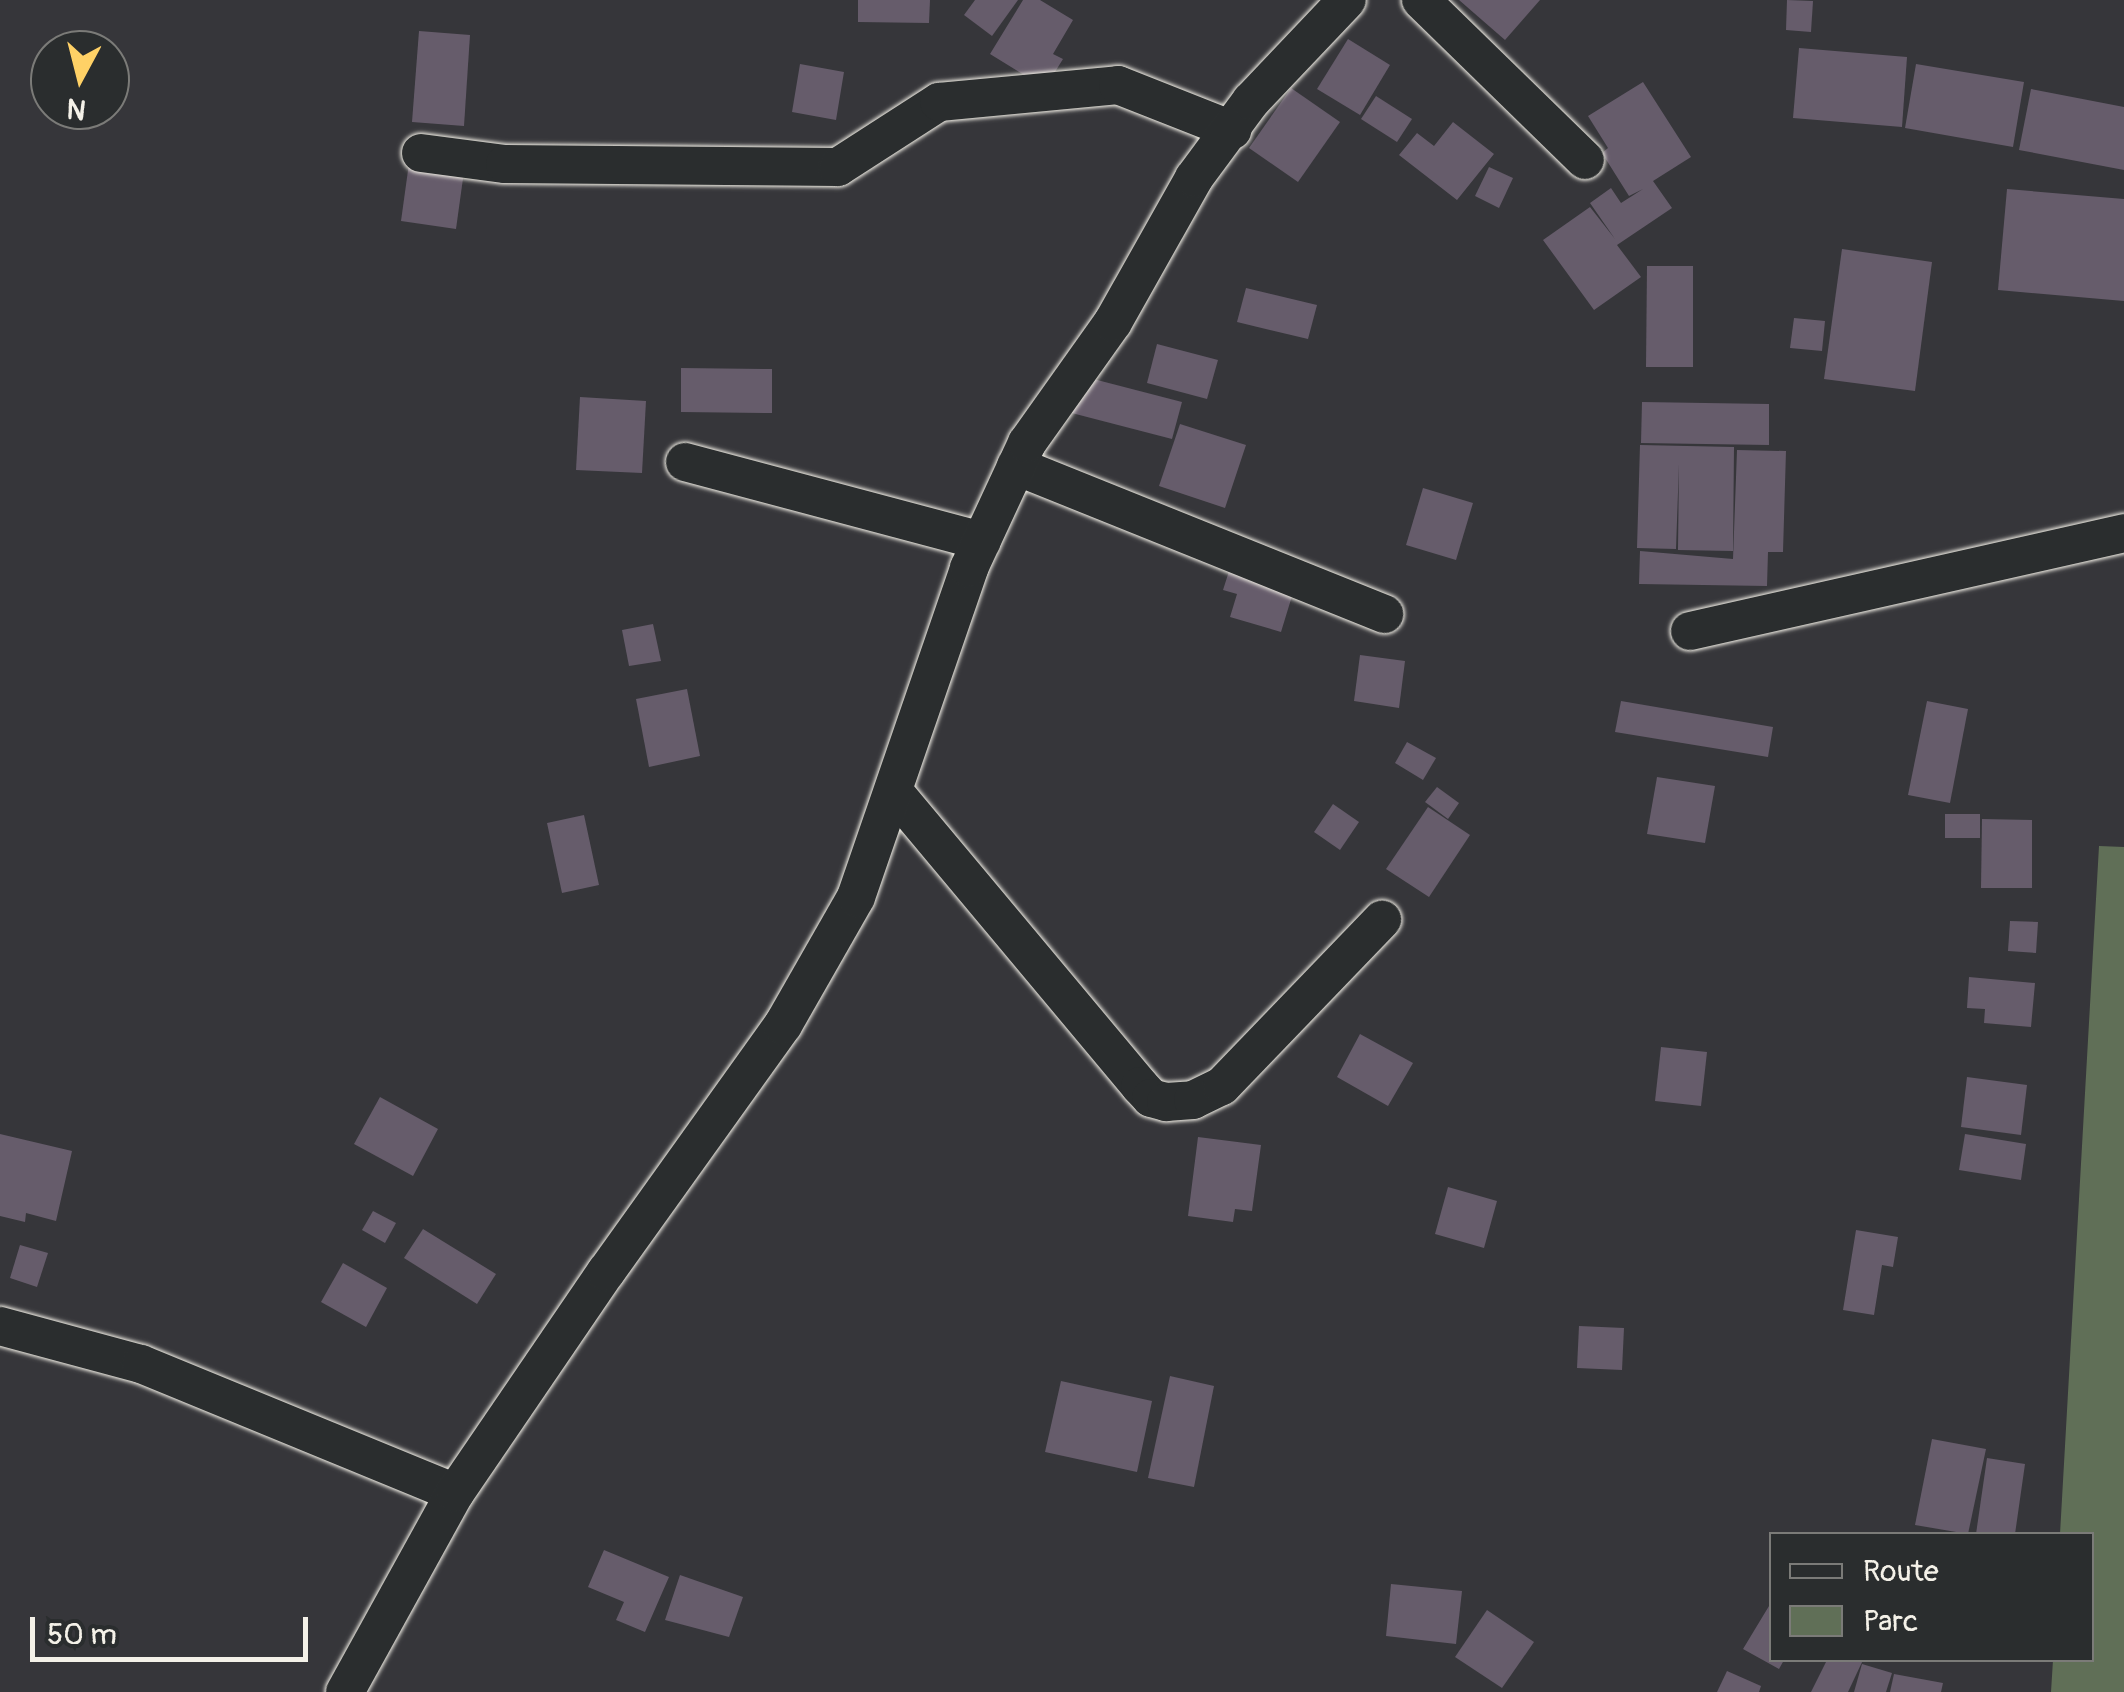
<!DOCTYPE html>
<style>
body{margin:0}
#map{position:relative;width:2124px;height:1692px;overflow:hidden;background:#36363a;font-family:Pangolin,sans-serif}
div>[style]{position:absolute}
.green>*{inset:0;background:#606f57}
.building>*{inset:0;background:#665c6b}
.roads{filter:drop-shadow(0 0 2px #f4f1e8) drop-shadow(0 0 2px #f4f1e8)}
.street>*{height:38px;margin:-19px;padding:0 19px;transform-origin:19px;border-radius:19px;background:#2a2d2e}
span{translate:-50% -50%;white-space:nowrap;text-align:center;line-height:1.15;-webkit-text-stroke:10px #2a2d2e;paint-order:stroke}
.legend{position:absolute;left:1769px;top:1532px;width:325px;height:130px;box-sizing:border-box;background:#2a2d2e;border:2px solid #7b7b78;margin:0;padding:12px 18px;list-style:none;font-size:30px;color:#f4f1e8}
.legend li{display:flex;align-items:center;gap:20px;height:50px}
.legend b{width:50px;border:2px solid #7b7b78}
.north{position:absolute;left:30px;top:30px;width:100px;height:100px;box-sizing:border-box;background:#2a2d2e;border:2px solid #7b7b78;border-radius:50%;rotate:187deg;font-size:28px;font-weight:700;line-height:40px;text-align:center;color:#f4f1e8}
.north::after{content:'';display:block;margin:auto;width:35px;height:45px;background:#ffd166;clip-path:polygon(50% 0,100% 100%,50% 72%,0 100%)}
.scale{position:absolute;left:30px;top:1617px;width:278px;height:45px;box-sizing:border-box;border:5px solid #f4f1e8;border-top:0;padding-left:12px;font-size:30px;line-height:35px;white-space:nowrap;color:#f4f1e8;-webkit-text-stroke:8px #2a2d2e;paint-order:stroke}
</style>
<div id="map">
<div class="green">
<div style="clip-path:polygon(2099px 846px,2124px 847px,2124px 1692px,2051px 1692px,2053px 1660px,2092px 1660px,2092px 1534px,2060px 1534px)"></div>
</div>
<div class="building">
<div style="clip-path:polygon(858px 0,930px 0,929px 23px,858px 22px)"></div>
<div style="clip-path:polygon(975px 0,1018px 0,992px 36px,964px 15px)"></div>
<div style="clip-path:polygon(1023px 0,1040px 0,1073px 20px,1053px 54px,1063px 59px,1045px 88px,990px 54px)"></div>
<div style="clip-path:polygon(1459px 0,1540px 0,1505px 40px)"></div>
<div style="clip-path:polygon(1787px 0,1813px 1px,1811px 32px,1786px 30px)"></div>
<div style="clip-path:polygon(419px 31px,470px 35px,464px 126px,412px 122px)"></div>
<div style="clip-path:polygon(1348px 39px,1390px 65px,1360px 115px,1317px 89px)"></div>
<div style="clip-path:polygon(1799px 48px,1907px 57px,1902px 127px,1793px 118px)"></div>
<div style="clip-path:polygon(800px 64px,844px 72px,836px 120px,792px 112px)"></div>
<div style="clip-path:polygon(1916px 64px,2024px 82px,2013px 147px,1905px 128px)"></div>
<div style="clip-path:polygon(1643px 82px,1691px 157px,1653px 181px,1672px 208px,1617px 245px,1641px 277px,1594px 310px,1543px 240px,1590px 207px,1615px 239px,1590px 203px,1611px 188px,1621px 203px,1643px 189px,1629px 196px,1602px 153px,1608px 148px,1588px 116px)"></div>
<div style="clip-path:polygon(1291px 88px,1340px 122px,1298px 182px,1249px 148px)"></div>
<div style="clip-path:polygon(2031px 89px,2124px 107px,2124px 170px,2019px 150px)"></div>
<div style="clip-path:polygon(1376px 96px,1412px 119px,1397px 142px,1361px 119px)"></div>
<div style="clip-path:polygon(1453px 122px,1494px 154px,1457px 200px,1399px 155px,1417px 133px,1434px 146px)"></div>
<div style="clip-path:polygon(410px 156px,465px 164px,456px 229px,401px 221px)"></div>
<div style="clip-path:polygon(1489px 167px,1513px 178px,1499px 208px,1475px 196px)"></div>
<div style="clip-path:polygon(2007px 189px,2124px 199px,2124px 301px,1998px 290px)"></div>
<div style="clip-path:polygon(1842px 249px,1932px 262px,1915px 391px,1824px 379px)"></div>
<div style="clip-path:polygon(1647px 266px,1693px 266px,1693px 367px,1646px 367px)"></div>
<div style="clip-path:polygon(1246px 288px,1317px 305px,1308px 339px,1237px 322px)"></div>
<div style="clip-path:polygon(1794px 318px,1825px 321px,1822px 351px,1790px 348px)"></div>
<div style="clip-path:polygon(1157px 344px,1218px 360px,1207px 399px,1147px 383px)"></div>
<div style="clip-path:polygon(681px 368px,772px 369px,772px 413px,681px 412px)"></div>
<div style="clip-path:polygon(1074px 374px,1182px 402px,1172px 439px,1064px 411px)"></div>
<div style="clip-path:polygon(580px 397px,646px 401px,642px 473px,576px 470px)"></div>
<div style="clip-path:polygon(1642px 402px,1769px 404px,1769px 445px,1641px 443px)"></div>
<div style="clip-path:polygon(1180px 424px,1246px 445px,1225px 508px,1159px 486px)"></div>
<div style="clip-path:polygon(1640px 445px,1734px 447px,1733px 551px,1678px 550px,1679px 464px,1676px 549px,1637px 548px)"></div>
<div style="clip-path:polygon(1737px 450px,1786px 451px,1783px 552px,1768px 552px,1767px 586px,1639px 584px,1640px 551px,1733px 559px)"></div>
<div style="clip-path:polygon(1423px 488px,1473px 503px,1456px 560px,1406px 545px)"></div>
<div style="clip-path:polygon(1230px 568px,1277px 581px,1274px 590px,1292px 596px,1281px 632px,1230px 617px,1237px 594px,1223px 590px)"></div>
<div style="clip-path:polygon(653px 624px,661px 661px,629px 666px,622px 630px)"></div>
<div style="clip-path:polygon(1360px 655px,1405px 661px,1399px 708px,1354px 701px)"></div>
<div style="clip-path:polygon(687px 689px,700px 756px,649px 767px,636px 699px)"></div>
<div style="clip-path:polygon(1621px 701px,1773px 727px,1768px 757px,1615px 732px)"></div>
<div style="clip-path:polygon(1927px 701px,1968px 709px,1950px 803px,1908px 795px)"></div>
<div style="clip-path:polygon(1407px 742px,1436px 758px,1423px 780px,1395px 763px)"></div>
<div style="clip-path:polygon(1657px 777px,1715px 786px,1705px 843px,1647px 834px)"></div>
<div style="clip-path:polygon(1437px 787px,1459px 803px,1448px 819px,1425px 802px)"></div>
<div style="clip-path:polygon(1333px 804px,1359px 822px,1340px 850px,1314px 832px)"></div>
<div style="clip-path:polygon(1428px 807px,1470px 835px,1429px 897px,1386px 869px)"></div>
<div style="clip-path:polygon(1945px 814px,1980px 814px,1980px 838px,1945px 838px)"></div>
<div style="clip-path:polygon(584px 815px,599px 885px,562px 893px,547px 823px)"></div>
<div style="clip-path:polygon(1982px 819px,2032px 820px,2032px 888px,1981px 888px)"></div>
<div style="clip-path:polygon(2010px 921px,2038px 922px,2036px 953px,2008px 951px)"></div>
<div style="clip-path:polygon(1969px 977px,2035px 983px,2031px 1027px,1984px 1023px,1985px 1009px,1967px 1008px)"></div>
<div style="clip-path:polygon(1360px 1034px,1413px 1063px,1388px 1106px,1337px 1077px)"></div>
<div style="clip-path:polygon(1661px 1047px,1707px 1052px,1701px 1106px,1655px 1101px)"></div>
<div style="clip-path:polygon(1967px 1077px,2027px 1085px,2021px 1135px,1961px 1127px)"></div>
<div style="clip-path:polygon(380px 1097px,438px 1129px,413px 1176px,354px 1144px)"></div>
<div style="clip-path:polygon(0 1134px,72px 1151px,56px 1221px,26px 1213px,25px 1222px,0 1216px)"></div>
<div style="clip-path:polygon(1965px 1134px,2026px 1144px,2021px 1180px,1959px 1170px)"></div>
<div style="clip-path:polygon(1198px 1137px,1261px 1145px,1252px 1211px,1235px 1209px,1233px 1222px,1188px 1216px)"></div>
<div style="clip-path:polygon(1448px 1187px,1497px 1201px,1484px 1248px,1435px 1234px)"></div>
<div style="clip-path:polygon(373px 1211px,396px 1223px,385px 1243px,362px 1230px)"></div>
<div style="clip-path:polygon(423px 1229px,496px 1274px,477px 1304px,404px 1258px)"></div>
<div style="clip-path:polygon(1856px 1230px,1898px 1237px,1893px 1267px,1882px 1265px,1874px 1315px,1843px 1310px)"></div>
<div style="clip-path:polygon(20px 1245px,48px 1253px,37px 1287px,10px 1278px)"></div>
<div style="clip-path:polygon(343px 1263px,387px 1288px,366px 1327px,321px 1302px)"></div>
<div style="clip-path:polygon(1579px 1326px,1624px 1328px,1622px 1370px,1577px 1368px)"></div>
<div style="clip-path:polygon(1170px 1376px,1214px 1386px,1194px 1487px,1148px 1478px)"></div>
<div style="clip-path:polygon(1061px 1381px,1152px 1401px,1137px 1472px,1045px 1452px)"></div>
<div style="clip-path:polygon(1932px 1439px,1986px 1449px,1968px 1534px,1915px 1525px)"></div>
<div style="clip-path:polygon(1987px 1458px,2025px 1464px,2015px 1534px,1976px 1534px)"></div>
<div style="clip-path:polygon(604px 1550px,669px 1577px,645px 1632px,616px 1620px,624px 1602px,588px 1587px)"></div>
<div style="clip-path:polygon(680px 1575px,743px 1597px,729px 1637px,665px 1620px)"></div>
<div style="clip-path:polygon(1391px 1584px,1462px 1591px,1456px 1644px,1386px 1636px)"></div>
<div style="clip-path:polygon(1769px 1606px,1772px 1660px,1784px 1660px,1779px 1669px,1743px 1649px)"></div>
<div style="clip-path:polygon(1487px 1610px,1534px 1642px,1502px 1688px,1455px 1657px)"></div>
<div style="clip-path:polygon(1827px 1660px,1863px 1660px,1848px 1692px,1811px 1692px)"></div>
<div style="clip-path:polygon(1862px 1664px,1892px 1673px,1886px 1692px,1854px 1692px)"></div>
<div style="clip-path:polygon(1727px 1671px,1761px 1686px,1759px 1692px,1717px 1692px)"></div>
<div style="clip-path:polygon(1894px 1674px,1943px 1683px,1941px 1692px,1890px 1692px)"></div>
</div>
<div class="roads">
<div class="street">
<div style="left:1421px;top:0;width:229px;rotate:44.3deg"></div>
<div style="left:421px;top:153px;width:85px;rotate:7.5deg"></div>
<div style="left:505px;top:164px;width:333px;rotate:0.5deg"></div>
<div style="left:838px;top:167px;width:120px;rotate:-32.8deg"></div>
<div style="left:939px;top:102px;width:180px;rotate:-5.4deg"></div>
<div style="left:1118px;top:85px;width:123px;rotate:21.5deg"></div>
<div style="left:685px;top:462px;width:307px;rotate:14.9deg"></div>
<div style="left:1016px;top:466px;width:397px;rotate:21.9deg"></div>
<div style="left:1690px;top:631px;width:445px;rotate:-12.7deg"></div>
<div style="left:895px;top:793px;width:382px;rotate:50.1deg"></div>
<div style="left:1140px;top:1086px;width:16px;rotate:47deg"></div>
<div style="left:1151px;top:1098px;width:16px;rotate:15deg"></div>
<div style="left:1166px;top:1102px;width:27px;rotate:-4deg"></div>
<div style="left:1193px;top:1100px;width:32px;rotate:-26deg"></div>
<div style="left:1222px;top:1086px;width:231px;rotate:-46.1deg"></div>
<div style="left:0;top:1326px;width:146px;rotate:15.1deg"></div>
<div style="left:141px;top:1364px;width:339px;rotate:22.3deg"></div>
<div style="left:345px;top:1692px;width:227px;rotate:-61.1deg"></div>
<div style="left:455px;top:1493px;width:268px;rotate:-55.7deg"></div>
<div style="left:606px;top:1272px;width:304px;rotate:-54.4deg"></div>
<div style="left:783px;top:1025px;width:147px;rotate:-60.3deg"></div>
<div style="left:856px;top:897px;width:348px;rotate:-71deg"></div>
<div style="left:969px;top:568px;width:138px;rotate:-65.1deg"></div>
<div style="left:1027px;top:443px;width:148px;rotate:-54.6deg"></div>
<div style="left:1113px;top:322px;width:165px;rotate:-60.6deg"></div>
<div style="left:1194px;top:178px;width:96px;rotate:-53.5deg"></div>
<div style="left:1251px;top:101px;width:139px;rotate:-46.5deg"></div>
</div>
</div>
<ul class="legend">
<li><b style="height:12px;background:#2a2d2e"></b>Route</li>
<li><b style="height:28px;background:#606f57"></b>Parc</li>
</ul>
<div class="north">N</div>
<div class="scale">50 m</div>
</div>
